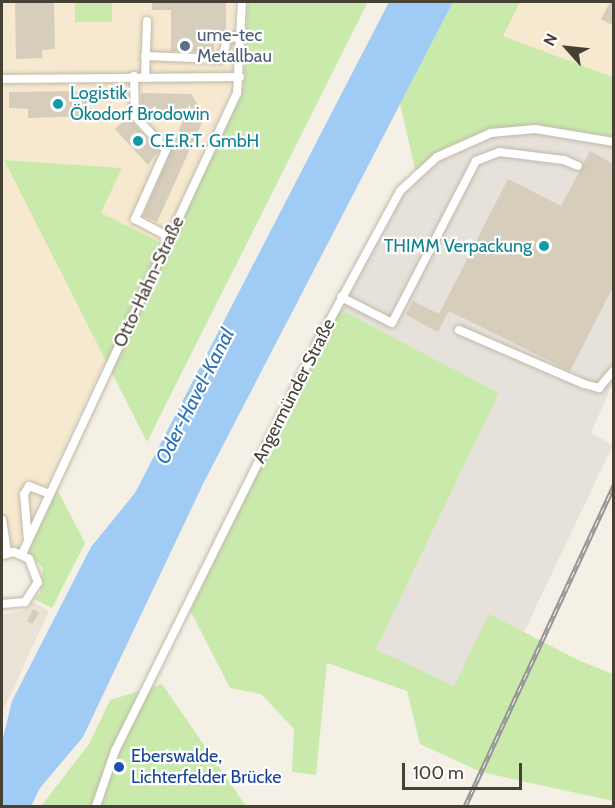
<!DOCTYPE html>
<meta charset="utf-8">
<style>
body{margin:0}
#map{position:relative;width:615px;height:808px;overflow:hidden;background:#f4f0e6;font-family:Cabin,sans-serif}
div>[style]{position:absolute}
.residential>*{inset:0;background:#e8e3d4}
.commercial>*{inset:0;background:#f7e9d0}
.industrial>*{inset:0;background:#e6e2db}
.green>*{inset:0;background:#caeaac}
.water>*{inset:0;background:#9fcbf4}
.building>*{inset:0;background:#d6cdbb}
.roads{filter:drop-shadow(0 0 2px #c0b9a8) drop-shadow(0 0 2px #c0b9a8)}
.minor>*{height:8px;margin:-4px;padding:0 4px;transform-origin:4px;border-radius:4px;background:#fff}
.rail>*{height:4.5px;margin-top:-2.25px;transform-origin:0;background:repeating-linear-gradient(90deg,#fff 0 7px,#969696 0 14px);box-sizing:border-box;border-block:2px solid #969696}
.dots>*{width:16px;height:16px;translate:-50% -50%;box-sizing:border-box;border:3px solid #fff;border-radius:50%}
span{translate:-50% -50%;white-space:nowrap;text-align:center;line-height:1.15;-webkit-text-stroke:4.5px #fff;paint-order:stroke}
.service-label{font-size:18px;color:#4e5e75}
.left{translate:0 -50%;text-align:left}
.culture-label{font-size:18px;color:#0d838f}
.right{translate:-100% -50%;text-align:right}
.street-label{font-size:18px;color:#474135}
.transit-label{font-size:18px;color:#164399}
.water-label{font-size:20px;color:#2972b8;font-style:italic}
.frame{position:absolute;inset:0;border:3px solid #474135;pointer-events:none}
.north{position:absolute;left:537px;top:18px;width:60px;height:60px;-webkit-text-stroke:4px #fff;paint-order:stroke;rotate:297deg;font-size:16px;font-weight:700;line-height:24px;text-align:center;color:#474135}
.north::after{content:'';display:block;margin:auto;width:21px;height:27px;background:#474135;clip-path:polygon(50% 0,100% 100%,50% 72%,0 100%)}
.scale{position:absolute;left:402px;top:763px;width:120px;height:27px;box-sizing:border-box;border:3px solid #474135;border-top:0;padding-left:8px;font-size:18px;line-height:21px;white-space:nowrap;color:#474135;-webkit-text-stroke:4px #fff;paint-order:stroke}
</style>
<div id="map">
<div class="residential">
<div style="clip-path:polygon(33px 602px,49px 611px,2px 713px,2px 615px,22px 611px)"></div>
</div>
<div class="commercial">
<div style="clip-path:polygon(2px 2px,75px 2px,75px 22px,111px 22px,112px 2px,234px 2px,233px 66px,227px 98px,162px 243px,101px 213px,121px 168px,5px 160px,105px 360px,17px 547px,2px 543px)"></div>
<div style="clip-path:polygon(520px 2px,613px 2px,613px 77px,503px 36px)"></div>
</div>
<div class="industrial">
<div style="clip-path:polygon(518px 130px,613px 142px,613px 383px,591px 433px,613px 445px,524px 632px,489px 615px,454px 686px,376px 649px,499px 393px,336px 307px,383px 217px,416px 173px,474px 138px)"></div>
</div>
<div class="green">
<div style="clip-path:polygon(75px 2px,112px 2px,112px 22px,75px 22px)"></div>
<div style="clip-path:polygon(248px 2px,368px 2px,147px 442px,4px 160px,122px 168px,101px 213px,170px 247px,243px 86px)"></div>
<div style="clip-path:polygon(453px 2px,520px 2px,503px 36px,613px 77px,613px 142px,548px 130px,474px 138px,416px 173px,400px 104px)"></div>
<div style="clip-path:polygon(336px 307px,499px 393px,376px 649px,454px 686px,489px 614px,578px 660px,613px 674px,613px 801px,481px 772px,420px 744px,407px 691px,327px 663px,316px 775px,292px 772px,294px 729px,261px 694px,230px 688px,190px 610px)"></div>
<div style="clip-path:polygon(57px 489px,85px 543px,52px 608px,34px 599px,40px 593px,43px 568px,27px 551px)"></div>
<div style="clip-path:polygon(162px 684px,246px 806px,41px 806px,89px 744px,110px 700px)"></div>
</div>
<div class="water">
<div style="clip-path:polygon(389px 2px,453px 2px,204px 482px,83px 737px,40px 788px,31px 806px,2px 806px,2px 742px,12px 701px,91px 547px,135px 493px)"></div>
</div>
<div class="building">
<div style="clip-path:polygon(15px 2px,54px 2px,55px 49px,42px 50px,42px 58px,16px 59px)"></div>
<div style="clip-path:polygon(152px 2px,226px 2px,226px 32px,214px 35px,214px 52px,171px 51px,171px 10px,152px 10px)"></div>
<div style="clip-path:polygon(610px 2px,614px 2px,614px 26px,601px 19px)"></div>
<div style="clip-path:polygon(87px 91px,88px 116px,28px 118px,28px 109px,9px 108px,9px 92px)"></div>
<div style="clip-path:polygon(141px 93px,191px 94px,205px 116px,157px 222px,143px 216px,184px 118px,180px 111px,141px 111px)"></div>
<div style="clip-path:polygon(128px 117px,158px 151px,148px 165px,115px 129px)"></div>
<div style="clip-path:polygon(590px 151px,614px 164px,614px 285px,570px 371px,449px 311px,438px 332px,406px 315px,413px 301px,439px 314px,508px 179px,561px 206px)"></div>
<div style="clip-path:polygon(33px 609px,39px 613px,32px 624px,27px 621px)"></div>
</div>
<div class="roads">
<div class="minor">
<div style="left:145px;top:56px;width:74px;rotate:2.3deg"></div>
<div style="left:219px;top:59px;width:5px;rotate:-37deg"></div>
<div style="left:223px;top:56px;width:18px;rotate:-77deg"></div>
<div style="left:227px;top:38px;width:14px;rotate:-4deg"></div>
<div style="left:134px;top:76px;width:40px;rotate:88.6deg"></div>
<div style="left:135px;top:116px;width:46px;rotate:47.6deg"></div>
<div style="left:166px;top:150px;width:76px;rotate:114.2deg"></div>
<div style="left:135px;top:219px;width:38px;rotate:28deg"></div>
<div style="left:145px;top:76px;width:55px;rotate:-87.9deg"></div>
<div style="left:2px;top:79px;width:238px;rotate:-0.5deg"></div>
<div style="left:341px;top:297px;width:57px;rotate:27deg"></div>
<div style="left:392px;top:323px;width:182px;rotate:-62.6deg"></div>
<div style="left:476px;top:161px;width:25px;rotate:-21deg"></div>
<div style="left:499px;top:152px;width:65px;rotate:7deg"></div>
<div style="left:564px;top:160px;width:15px;rotate:23deg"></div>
<div style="left:459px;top:330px;width:136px;rotate:23.4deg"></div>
<div style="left:584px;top:384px;width:16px;rotate:15deg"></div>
<div style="left:599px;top:388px;width:23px;rotate:-50deg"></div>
<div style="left:2px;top:520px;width:33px;rotate:81deg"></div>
<div style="left:28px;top:540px;width:46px;rotate:-95deg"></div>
<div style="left:24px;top:494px;width:9px;rotate:-58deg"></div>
<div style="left:29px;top:486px;width:22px;rotate:21deg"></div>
<div style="left:22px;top:554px;width:509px;rotate:-65deg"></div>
<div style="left:237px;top:93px;width:91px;rotate:-86.9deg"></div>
<div style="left:2px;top:555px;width:12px;rotate:-14deg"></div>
<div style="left:14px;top:552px;width:17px;rotate:25deg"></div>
<div style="left:29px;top:559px;width:25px;rotate:69deg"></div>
<div style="left:38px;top:582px;width:24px;rotate:123deg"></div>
<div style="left:25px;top:602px;width:23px;rotate:175deg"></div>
<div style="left:96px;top:806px;width:58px;rotate:-70.9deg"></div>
<div style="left:115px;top:751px;width:454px;rotate:-63.6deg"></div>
<div style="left:317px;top:344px;width:174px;rotate:-61.5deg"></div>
<div style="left:400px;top:191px;width:50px;rotate:-42.6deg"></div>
<div style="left:437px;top:157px;width:59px;rotate:-24deg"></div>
<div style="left:491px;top:133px;width:44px;rotate:-5.2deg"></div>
<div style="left:535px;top:129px;width:80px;rotate:9.3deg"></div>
</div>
</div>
<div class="rail">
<div style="left:465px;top:806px;width:354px;rotate:-65.1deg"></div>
</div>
<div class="dots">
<div style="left:185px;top:46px;background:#5c6f8a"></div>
<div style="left:58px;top:104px;background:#0f9aa8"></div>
<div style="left:138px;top:141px;background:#0f9aa8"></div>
<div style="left:544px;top:246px;background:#0f9aa8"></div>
<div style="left:119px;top:767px;background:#1a4fb4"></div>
</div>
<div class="service-label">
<span class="left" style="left:197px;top:46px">ume-tec<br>Metallbau</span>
</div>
<div class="culture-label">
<span class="left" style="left:70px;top:104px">Logistik<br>Ökodorf Brodowin</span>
<span class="left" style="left:150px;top:141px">C.E.R.T. GmbH</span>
<span class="right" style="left:532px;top:246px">THIMM Verpackung</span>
</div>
<div class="street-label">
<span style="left:149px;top:282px;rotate:-65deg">Otto-Hahn-Straße</span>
<span style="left:294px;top:391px;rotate:-63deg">Angermünder Straße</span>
</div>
<div class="transit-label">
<span class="left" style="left:131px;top:767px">Eberswalde,<br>Lichterfelder Brücke</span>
</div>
<div class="water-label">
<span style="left:195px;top:396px;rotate:-63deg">Oder-Havel-Kanal</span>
</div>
<div class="frame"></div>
<div class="north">N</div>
<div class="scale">100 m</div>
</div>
